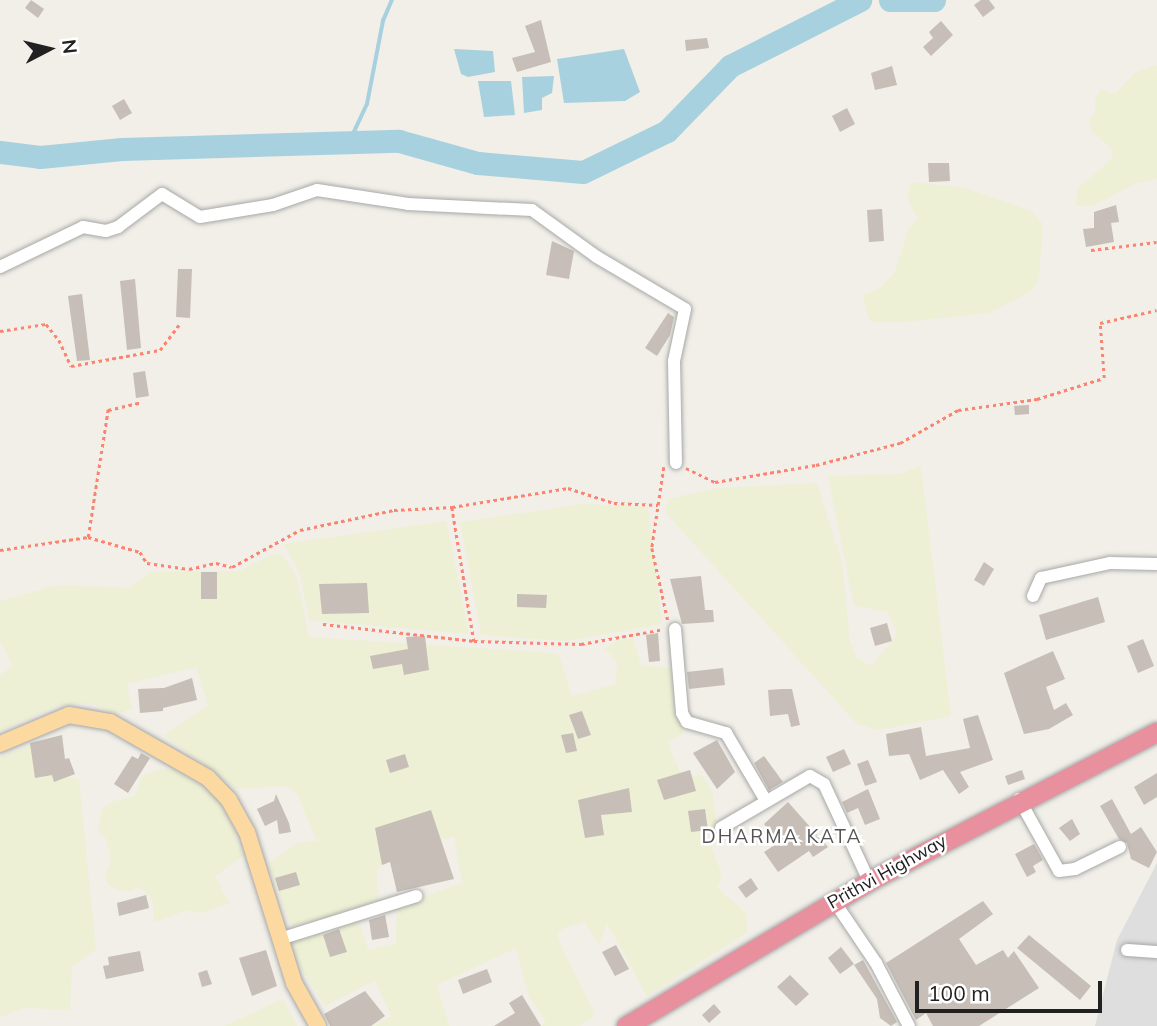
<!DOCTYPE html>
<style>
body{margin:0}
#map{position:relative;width:1157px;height:1026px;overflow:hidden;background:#f1efe8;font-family:Mulish,sans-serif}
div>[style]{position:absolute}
.residential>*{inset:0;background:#dfdede}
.farmland>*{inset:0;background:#edf0d4}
.water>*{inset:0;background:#a8d1df}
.stream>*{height:3.5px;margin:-1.75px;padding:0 1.75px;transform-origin:1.75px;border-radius:1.75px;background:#a8d1df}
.river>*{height:23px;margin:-11.5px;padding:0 11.5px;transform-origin:11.5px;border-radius:11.5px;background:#a8d1df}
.building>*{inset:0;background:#c6beb7}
.path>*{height:2.5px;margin-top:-1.25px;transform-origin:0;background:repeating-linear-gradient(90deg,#fb836f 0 3.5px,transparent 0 7px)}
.roads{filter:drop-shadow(0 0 2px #a8a8a8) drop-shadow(0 0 2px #a8a8a8)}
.minor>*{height:12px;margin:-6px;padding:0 6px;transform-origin:6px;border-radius:6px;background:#fff}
.major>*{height:16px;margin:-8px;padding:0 8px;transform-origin:8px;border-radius:8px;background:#fdd9a2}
.highway>*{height:19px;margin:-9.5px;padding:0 9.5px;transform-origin:9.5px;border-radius:9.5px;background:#e8909d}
span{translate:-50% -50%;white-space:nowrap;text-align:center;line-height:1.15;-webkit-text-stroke:5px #fff;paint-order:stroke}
.street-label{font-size:18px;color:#212121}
.neighbourhood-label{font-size:19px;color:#545454;letter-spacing:2px}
.north{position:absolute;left:14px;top:14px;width:70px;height:70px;-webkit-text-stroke:5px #fff;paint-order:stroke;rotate:83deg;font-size:19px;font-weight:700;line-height:28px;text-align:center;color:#212121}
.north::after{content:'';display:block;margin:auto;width:24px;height:32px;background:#212121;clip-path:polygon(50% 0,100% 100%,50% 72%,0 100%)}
.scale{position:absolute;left:915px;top:981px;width:187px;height:32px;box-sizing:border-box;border:4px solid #212121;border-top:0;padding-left:9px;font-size:21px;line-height:24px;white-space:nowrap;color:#212121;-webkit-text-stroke:5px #fff;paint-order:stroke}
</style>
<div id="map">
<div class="residential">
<div style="clip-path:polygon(1157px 863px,1157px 1026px,1095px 1026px,1117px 940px)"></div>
</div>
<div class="farmland">
<div style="clip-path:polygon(1157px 65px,1157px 179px,1136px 183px,1092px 206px,1076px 206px,1077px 189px,1112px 159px,1111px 148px,1092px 132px,1089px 119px,1095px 115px,1095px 99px,1101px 89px,1115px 94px,1134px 73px)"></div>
<div style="clip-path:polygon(911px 182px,966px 188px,1031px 211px,1043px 224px,1039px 277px,1032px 291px,988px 313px,902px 322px,873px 322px,868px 318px,863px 295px,879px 289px,895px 272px,908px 230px,917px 218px,907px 198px)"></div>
<div style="clip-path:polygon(921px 466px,951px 716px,878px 730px,857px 724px,666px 513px,668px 499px,718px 488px,817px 483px,842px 563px,850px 642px,858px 659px,872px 666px,897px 634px,888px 612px,854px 606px,828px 476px,900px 474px)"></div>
<div style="clip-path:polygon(584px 504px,648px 507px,662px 624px,565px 641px,481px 635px,460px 522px)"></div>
<div style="clip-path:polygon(446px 521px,469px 634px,309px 620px,300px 574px,284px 544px)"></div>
<div style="clip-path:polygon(273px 554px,283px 555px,297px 578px,309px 637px,552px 653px,559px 655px,572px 696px,616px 684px,617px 663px,605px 648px,619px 640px,633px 638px,641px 666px,670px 668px,684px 732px,668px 742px,670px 750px,682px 775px,703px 776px,713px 793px,716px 821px,707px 836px,722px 875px,717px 887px,746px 913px,748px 932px,647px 996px,607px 923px,599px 946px,585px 922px,564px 928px,557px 934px,562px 948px,595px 1014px,580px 1026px,541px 1026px,546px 1021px,529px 997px,516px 948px,437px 985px,449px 1026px,373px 1026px,391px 1016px,375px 980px,325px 1006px,295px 959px,292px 940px,358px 919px,368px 950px,396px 943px,397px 907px,462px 883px,454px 836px,392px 856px,377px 869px,378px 905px,291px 926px,268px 864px,297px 843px,317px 841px,297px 794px,287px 786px,236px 789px,164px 735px,208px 705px,196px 667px,127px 684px,132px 709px,115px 714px,91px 703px,56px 706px,0 731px,0 675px,13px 666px,0 642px,0 601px,57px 585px,129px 588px,151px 572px,239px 571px)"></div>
<div style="clip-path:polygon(44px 741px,54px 776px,79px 779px,96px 949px,72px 967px,70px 1010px,24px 1008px,0 1017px,0 757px)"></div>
<div style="clip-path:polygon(160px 769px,175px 770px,214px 793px,226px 807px,243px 856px,215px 876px,229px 903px,203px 913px,187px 910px,154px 922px,153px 901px,146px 892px,137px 887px,130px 892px,122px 891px,108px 885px,105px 876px,111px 860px,106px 839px,98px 831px,102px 809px,114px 801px,135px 796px,142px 776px)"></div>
<div style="clip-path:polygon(283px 999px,297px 1026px,224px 1026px)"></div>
</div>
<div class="water">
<div style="clip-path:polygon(454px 49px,493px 51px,495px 72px,468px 77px,461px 74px)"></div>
<div style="clip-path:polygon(624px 49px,640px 92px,625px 101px,564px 103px,557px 59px)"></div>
<div style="clip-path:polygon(554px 76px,552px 93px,542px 98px,542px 110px,524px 113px,522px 77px)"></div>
<div style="clip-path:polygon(478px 81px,511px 81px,515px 115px,484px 117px)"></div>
</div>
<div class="stream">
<div style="left:320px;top:144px;width:34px;rotate:-17deg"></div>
<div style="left:353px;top:134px;width:33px;rotate:-65deg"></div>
<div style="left:367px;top:104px;width:85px;rotate:-79.1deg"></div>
<div style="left:383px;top:21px;width:23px;rotate:-67deg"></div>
</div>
<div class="river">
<div style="left:890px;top:0;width:44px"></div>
<div style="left:0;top:152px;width:40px;rotate:7.1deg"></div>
<div style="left:40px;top:157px;width:82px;rotate:-5.6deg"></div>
<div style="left:122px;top:149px;width:277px;rotate:-1.7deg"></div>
<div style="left:399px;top:141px;width:82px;rotate:15.6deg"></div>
<div style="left:478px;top:163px;width:105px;rotate:4.9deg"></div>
<div style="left:583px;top:172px;width:93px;rotate:-26deg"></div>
<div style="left:667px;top:131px;width:91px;rotate:-45.9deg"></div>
<div style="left:730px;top:66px;width:146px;rotate:-26.9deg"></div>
</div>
<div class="building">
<div style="clip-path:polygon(31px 0,44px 9px,38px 18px,25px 8px)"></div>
<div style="clip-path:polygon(981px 0,989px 0,995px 8px,983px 17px,974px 5px)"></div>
<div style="clip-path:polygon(541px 20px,551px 62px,517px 72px,512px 58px,535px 52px,525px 26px)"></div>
<div style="clip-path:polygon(941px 21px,953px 35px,931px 56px,923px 47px,933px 38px,929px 32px)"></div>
<div style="clip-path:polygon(707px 38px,709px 48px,686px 51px,685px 40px)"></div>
<div style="clip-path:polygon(892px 66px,897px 85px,875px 90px,871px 73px)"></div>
<div style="clip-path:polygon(124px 99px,132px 113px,120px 120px,112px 106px)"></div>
<div style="clip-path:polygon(847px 108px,855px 124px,840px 132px,832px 116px)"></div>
<div style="clip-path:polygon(928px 163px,949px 163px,950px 181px,929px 182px)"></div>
<div style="clip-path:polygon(1116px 205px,1119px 222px,1111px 223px,1114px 242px,1086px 247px,1083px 229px,1094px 228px,1094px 212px)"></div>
<div style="clip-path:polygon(882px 209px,884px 241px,869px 242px,867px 210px)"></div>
<div style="clip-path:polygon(552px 241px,574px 251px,569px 279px,546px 275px)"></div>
<div style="clip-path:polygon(178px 269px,192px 269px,190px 318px,176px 317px)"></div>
<div style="clip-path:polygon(135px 279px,141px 348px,127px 350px,120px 281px)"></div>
<div style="clip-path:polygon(82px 294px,90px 360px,77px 361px,68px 296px)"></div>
<div style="clip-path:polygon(668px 313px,674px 317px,670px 335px,657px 356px,645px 348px)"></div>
<div style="clip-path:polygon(145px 371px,149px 396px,136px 398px,133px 373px)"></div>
<div style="clip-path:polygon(1029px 405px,1029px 414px,1015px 415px,1014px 406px)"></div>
<div style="clip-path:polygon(984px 562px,994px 569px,984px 586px,974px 580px)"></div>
<div style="clip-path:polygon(201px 572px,217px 572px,217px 599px,201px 599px)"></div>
<div style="clip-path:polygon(701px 576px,705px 610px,713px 610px,714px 622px,682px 624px,670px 579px)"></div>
<div style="clip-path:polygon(367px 583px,369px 613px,322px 614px,319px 584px)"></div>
<div style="clip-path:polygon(517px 594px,547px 595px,546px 608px,517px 607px)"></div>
<div style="clip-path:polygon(1098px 597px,1105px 622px,1046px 640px,1039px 615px)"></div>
<div style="clip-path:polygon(887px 623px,892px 641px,875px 646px,870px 628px)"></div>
<div style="clip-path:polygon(658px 633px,660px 661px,649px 662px,646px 635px)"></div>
<div style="clip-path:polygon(425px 636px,429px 670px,404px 675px,402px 664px,373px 669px,370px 656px,408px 649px,406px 637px)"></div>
<div style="clip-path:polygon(1143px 639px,1154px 666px,1138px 673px,1127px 646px)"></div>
<div style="clip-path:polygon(1053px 651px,1065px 679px,1046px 687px,1054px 710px,1066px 703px,1073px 715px,1049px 729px,1024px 734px,1004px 673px)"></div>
<div style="clip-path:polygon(723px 668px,725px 685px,689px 689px,687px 672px)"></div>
<div style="clip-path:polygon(192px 678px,197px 700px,163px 708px,163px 711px,140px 713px,138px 689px,164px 688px)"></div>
<div style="clip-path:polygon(782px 689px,792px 689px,800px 725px,791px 727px,788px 714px,770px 716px,768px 690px)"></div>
<div style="clip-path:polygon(582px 711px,591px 735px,578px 739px,569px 715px)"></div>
<div style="clip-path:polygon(978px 715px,993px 760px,960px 772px,969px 787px,959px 794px,943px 770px,920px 780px,909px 754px,889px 756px,886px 734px,921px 727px,926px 756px,970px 748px,963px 719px)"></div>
<div style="clip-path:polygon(573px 733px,577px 751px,566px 753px,561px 735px)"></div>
<div style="clip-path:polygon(62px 735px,65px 759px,69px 758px,75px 774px,54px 782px,52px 775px,35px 778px,30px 743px)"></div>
<div style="clip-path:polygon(717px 740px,735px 772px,717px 789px,693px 753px)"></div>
<div style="clip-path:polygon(844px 749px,851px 764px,833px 772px,826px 757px)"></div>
<div style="clip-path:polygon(141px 753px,150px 758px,128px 793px,114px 784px,132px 756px,138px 759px)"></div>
<div style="clip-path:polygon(405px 754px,409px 767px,390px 773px,386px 760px)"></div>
<div style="clip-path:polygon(764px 756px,783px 782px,769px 790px,754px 763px)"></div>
<div style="clip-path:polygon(868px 760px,877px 782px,865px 786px,857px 764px)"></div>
<div style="clip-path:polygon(690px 770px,696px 791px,664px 800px,657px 780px)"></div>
<div style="clip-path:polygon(1022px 770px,1025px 779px,1008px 785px,1005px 776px)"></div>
<div style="clip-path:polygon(1157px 773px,1157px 797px,1144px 805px,1134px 787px)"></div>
<div style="clip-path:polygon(629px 788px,632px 812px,601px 815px,604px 835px,585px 838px,578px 800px)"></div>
<div style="clip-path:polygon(868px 789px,880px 819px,865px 825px,858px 808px,847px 813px,842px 802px)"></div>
<div style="clip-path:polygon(276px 794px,289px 823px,291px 832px,279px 834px,277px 820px,265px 826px,257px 809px,274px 801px)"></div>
<div style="clip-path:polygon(1112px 799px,1131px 834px,1141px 827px,1157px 852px,1149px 868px,1131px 859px,1127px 843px,1119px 839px,1100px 806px)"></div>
<div style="clip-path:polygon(788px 802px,828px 847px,813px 857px,809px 851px,778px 872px,764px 852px,778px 843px,764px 824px)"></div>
<div style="clip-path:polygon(705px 809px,708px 830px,691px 832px,688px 811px)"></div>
<div style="clip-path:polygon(431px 810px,454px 879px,397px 892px,390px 862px,382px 865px,375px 828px)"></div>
<div style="clip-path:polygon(1072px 819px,1080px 834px,1070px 841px,1059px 828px)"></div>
<div style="clip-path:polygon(1034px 844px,1043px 860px,1033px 866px,1036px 872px,1027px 877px,1015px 854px)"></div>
<div style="clip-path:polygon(296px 872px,300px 885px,279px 891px,275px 878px)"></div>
<div style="clip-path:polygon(751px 878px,758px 889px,746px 898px,738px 887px)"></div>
<div style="clip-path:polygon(146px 895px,149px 908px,119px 916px,117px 903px)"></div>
<div style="clip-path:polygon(983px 901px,993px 914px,959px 939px,976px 965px,1003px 950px,1008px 958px,1014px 951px,1039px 988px,979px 1026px,933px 1026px,926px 1013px,916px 1020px,886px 963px)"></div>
<div style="clip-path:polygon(385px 915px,389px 937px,372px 940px,369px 920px)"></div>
<div style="clip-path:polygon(339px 929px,347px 952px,330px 957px,323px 935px)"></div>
<div style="clip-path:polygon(1029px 935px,1091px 986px,1080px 1000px,1017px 948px)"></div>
<div style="clip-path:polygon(616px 945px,629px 969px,615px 976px,602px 952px)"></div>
<div style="clip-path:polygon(841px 947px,854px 964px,840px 974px,828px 958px)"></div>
<div style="clip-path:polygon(266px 950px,277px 986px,252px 996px,239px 958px)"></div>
<div style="clip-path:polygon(140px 951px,144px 971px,106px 979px,103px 966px,109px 965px,108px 957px)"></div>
<div style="clip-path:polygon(863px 960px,897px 1022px,891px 1026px,880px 1018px,877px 999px,854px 965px)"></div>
<div style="clip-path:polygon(487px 969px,492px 982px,463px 994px,458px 980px)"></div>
<div style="clip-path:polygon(207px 970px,212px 984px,202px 987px,198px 973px)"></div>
<div style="clip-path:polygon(790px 975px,809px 994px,796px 1006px,777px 987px)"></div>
<div style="clip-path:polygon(365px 991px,385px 1016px,371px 1026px,330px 1026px,324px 1014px)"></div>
<div style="clip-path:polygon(522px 995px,541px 1026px,494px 1026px,515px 1013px,509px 1003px)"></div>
<div style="clip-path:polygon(714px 1004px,721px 1012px,709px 1023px,702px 1015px)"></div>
</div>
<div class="path">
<div style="left:1091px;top:250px;width:66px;rotate:-6.9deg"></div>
<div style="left:0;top:331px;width:47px;rotate:-8.7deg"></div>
<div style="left:46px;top:324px;width:21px;rotate:51deg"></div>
<div style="left:59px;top:340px;width:29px;rotate:65deg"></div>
<div style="left:71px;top:366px;width:90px;rotate:-10.2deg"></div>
<div style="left:160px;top:350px;width:34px;rotate:-53deg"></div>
<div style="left:664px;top:467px;width:82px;rotate:98.4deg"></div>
<div style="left:652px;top:548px;width:75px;rotate:77.6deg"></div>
<div style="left:686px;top:468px;width:32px;rotate:26deg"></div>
<div style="left:715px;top:482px;width:102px;rotate:-9.6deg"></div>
<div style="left:816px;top:465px;width:87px;rotate:-14.7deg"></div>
<div style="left:900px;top:443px;width:67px;rotate:-29.6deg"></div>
<div style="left:958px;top:410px;width:80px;rotate:-7.9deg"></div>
<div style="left:1037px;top:399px;width:70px;rotate:-17.4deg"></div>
<div style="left:1104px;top:378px;width:55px;rotate:-94.2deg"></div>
<div style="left:1100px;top:323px;width:58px;rotate:-12.8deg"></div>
<div style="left:452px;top:507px;width:136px;rotate:80.7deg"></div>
<div style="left:88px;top:537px;width:54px;rotate:16.1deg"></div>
<div style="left:140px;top:552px;width:13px;rotate:58deg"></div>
<div style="left:147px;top:563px;width:42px;rotate:8.1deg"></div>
<div style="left:189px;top:569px;width:28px;rotate:-13deg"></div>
<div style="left:216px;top:563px;width:16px;rotate:14deg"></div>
<div style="left:232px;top:567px;width:77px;rotate:-28.6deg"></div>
<div style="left:300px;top:530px;width:96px;rotate:-12deg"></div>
<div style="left:394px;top:510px;width:58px;rotate:-3deg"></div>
<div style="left:452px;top:507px;width:118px;rotate:-9.3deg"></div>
<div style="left:568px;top:488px;width:48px;rotate:18.1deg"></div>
<div style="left:614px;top:503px;width:44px;rotate:2.6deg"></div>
<div style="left:0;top:550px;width:89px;rotate:-8.4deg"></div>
<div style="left:88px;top:537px;width:129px;rotate:-81.1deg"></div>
<div style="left:108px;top:410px;width:32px;rotate:-13deg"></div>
<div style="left:323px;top:624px;width:152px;rotate:6.4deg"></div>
<div style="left:474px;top:641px;width:107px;rotate:1.6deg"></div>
<div style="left:581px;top:644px;width:84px;rotate:-10.2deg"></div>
</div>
<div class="roads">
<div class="minor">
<div style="left:0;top:267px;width:92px;rotate:-25.7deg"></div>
<div style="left:83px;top:227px;width:23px;rotate:10deg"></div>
<div style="left:106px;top:231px;width:13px;rotate:-18deg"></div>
<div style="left:118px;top:227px;width:55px;rotate:-36.9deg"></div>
<div style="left:162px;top:194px;width:44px;rotate:31.2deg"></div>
<div style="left:200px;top:217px;width:74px;rotate:-9.3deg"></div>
<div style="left:273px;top:205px;width:46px;rotate:-18.8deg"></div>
<div style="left:317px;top:190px;width:92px;rotate:8.7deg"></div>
<div style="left:408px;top:204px;width:124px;rotate:2.8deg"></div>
<div style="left:532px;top:210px;width:80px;rotate:35.9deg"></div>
<div style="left:597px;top:257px;width:102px;rotate:30.6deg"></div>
<div style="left:685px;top:309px;width:53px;rotate:101.9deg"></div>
<div style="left:674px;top:361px;width:102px;rotate:88.9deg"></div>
<div style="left:1033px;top:596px;width:20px;rotate:-66deg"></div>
<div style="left:1041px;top:578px;width:71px;rotate:-12.3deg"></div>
<div style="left:1110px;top:563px;width:47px;rotate:1.2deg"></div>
<div style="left:675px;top:629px;width:84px;rotate:85.2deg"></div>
<div style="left:682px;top:713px;width:10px;rotate:61deg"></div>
<div style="left:687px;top:722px;width:41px;rotate:15.8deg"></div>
<div style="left:726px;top:733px;width:79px;rotate:59.5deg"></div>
<div style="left:1019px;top:799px;width:82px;rotate:60.9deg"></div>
<div style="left:1059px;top:871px;width:16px;rotate:-7deg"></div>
<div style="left:1075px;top:869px;width:50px;rotate:-26.1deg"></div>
<div style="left:721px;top:828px;width:103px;rotate:-30.3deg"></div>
<div style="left:810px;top:776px;width:16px;rotate:30deg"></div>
<div style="left:824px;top:784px;width:107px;rotate:65.1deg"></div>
<div style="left:834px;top:901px;width:75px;rotate:55.9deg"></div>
<div style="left:876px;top:963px;width:71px;rotate:62.4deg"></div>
<div style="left:280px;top:939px;width:143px;rotate:-17.5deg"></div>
<div style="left:1127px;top:950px;width:30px;rotate:4deg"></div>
</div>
<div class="major">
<div style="left:0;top:744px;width:75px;rotate:-22.8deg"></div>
<div style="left:69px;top:715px;width:42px;rotate:9.7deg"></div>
<div style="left:110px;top:722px;width:113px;rotate:29.7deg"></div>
<div style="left:208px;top:778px;width:30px;rotate:46deg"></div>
<div style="left:229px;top:800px;width:37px;rotate:61deg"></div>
<div style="left:247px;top:832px;width:158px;rotate:72.7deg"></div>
<div style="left:294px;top:983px;width:49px;rotate:60.8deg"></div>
</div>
<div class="highway">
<div style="left:626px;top:1026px;width:283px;rotate:-30.8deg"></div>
<div style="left:869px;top:881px;width:324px;rotate:-27.4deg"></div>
</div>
</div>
<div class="street-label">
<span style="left:887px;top:872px;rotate:-29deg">Prithvi Highway</span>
</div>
<div class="neighbourhood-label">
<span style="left:782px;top:837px">DHARMA KATA</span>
</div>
<div class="north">N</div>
<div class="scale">100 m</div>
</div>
